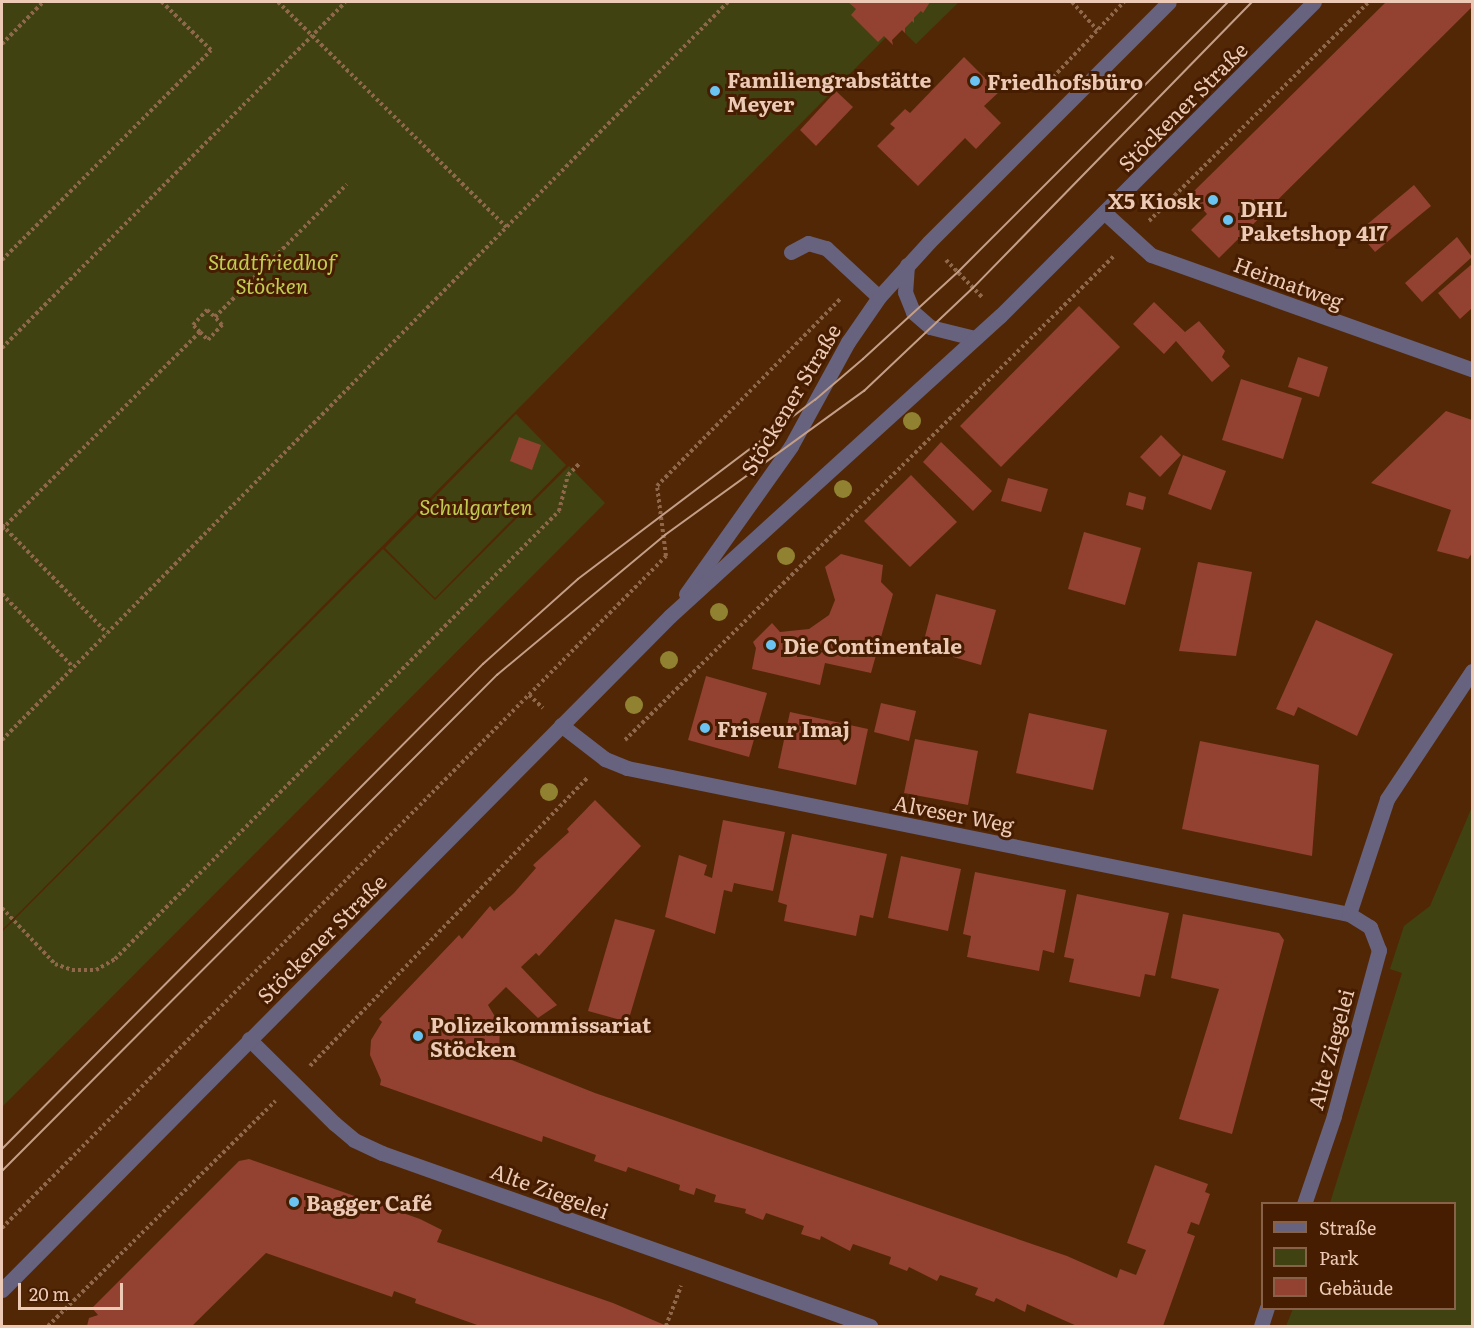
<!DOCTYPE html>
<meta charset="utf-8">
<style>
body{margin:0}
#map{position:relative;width:1474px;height:1328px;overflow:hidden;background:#522706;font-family:Literata,serif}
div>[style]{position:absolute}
.green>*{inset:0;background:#404311}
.building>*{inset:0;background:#934131}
.path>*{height:4px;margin-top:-2px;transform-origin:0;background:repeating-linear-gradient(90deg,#8f674b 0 3px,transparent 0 6px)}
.service>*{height:15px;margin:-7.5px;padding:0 7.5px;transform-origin:7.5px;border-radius:7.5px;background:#67627e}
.minor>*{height:15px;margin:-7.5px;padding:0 7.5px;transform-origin:7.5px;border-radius:7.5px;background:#67627e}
.tertiary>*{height:15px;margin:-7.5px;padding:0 7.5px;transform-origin:7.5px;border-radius:7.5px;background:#67627e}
.tram>*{height:1.5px;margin:-0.75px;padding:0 0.75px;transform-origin:0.75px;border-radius:0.75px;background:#c49f87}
.trees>*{width:18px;height:18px;margin:-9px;border-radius:50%;background:#908230}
.dots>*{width:16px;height:16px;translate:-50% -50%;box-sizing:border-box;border:3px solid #461d00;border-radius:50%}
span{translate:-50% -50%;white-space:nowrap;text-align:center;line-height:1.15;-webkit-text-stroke:6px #461d00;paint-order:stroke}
.poi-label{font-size:21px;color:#eccab5;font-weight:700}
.left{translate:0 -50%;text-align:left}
.right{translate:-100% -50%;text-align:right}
.street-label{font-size:21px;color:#eccab5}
.park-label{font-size:21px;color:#c3cc52;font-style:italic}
.frame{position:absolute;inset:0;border:3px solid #eccab5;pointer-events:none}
.legend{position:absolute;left:1261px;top:1202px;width:195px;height:108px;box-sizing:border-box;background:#461d00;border:2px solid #886248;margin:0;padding:8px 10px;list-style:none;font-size:18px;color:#eccab5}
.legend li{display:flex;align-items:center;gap:12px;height:30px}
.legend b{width:30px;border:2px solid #886248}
.scale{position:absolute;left:18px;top:1283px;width:105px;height:27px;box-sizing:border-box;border:3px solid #eccab5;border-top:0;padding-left:8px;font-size:18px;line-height:21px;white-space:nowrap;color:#eccab5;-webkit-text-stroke:4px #461d00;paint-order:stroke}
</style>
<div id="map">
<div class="green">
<div style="clip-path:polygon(2px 2px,921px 2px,2px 930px)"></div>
<div style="clip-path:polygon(930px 2px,959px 2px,916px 44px,902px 30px)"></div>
<div style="clip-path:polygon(516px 414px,566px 465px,435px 598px,385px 548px)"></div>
<div style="clip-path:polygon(569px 466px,605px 503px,2px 1107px,2px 932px,383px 549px,435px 600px)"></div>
<div style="clip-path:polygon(1472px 807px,1472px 1326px,1286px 1326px,1293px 1309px,1454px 1308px,1454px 1204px,1330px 1203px,1402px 973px,1390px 969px,1404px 926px,1430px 906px)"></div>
</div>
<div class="building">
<div style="clip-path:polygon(848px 2px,930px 2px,923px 13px,921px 11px,914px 18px,914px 23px,912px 21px,905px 28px,905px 33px,902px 30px,892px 40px,893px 45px,884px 36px,878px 42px,851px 15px,856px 9px)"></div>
<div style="clip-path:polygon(1386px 2px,1472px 2px,1472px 7px,1219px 258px,1191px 230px,1207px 214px,1190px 195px)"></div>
<div style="clip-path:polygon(964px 57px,999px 92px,984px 106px,1001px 123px,976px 149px,965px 138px,918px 186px,877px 146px,895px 128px,890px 124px,905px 109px,910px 113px)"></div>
<div style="clip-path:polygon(836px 91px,853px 107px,816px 146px,800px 130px)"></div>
<div style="clip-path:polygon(1414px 185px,1431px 206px,1375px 252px,1358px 232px)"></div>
<div style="clip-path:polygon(1457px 237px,1472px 257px,1422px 302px,1405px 283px)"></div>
<div style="clip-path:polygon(1472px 264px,1472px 308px,1460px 319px,1438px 293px)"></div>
<div style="clip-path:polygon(1154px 302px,1185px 332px,1199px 321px,1225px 351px,1222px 357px,1230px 366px,1212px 382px,1176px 341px,1164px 354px,1133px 324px)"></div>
<div style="clip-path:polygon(1079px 306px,1120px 347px,1001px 467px,960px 426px)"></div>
<div style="clip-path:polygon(1298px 357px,1328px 367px,1319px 397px,1288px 387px)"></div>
<div style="clip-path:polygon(1241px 379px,1302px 398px,1283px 459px,1222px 440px)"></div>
<div style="clip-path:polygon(1446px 411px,1472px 420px,1472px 553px,1468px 559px,1437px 551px,1451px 510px,1371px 483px)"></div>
<div style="clip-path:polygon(1161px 435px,1181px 455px,1160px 477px,1140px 457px)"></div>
<div style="clip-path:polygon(519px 437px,541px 445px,532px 470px,510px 461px)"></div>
<div style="clip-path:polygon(941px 442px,992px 491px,973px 511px,923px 462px)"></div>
<div style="clip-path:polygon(1183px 455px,1226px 471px,1211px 510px,1168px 494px)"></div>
<div style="clip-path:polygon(911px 475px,957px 522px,910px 567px,864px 521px)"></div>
<div style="clip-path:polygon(1008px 478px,1048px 489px,1041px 512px,1001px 501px)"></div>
<div style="clip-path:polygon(1129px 492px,1146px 497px,1143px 510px,1126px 505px)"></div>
<div style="clip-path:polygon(1084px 532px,1141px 548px,1125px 605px,1068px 589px)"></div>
<div style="clip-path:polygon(841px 554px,883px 565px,881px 582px,893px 594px,871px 673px,825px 663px,820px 685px,752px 669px,756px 648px,753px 642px,772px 623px,780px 632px,809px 629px,829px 615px,835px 600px,825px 567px)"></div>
<div style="clip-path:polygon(1198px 562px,1252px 572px,1236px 656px,1179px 651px)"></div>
<div style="clip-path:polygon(936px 594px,996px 610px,981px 665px,922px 648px)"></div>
<div style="clip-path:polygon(1316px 620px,1393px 654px,1357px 736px,1298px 707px,1294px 716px,1276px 709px)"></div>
<div style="clip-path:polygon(706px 676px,767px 693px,749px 757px,688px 740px)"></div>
<div style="clip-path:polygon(881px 703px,916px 711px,909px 741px,874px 732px)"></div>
<div style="clip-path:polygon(790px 712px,868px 729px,856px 785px,778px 768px)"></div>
<div style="clip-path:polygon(1029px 713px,1107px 730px,1093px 790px,1016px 773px)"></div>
<div style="clip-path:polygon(915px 739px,978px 751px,968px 805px,904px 793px)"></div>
<div style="clip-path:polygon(1200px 741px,1319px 765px,1312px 856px,1182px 829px)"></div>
<div style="clip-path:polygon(595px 800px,641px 846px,539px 956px,536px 953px,521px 967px,557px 1005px,538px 1018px,506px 987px,488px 1005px,500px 1025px,499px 1055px,595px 1093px,1067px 1256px,1117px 1278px,1120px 1269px,1136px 1275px,1146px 1250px,1127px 1243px,1155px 1165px,1208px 1184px,1205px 1192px,1210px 1194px,1199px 1225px,1191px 1222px,1187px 1233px,1195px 1236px,1163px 1326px,1077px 1326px,1027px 1304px,1025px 1312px,996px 1298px,994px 1302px,975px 1295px,978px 1288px,958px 1281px,940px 1275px,937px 1281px,909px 1267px,907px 1271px,889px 1264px,891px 1257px,853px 1244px,850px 1251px,821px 1236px,820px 1240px,801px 1234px,804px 1226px,766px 1213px,763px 1220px,745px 1213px,746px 1209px,714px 1202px,716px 1195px,696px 1188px,694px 1195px,679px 1190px,680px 1185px,628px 1167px,626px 1172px,594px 1161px,596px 1155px,543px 1136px,542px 1142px,380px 1085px,381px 1080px,370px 1055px,371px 1040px,382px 1022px,379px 1019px,459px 935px,462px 939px,490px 906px,494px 911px,514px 893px,536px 868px,533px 865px,569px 832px,567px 829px)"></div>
<div style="clip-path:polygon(723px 820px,785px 832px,773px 891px,734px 883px,732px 892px,724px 890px,715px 934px,665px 917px,679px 855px,707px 865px,704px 875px,712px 878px)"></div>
<div style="clip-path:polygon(792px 834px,887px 854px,873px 918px,860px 915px,856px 936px,784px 921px,787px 905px,778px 902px)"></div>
<div style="clip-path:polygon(901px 856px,961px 869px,948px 931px,888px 918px)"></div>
<div style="clip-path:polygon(975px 872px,1066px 890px,1054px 953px,1043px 950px,1039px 971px,967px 957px,971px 936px,963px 934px)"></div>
<div style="clip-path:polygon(1077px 894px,1169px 913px,1155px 976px,1145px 974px,1140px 997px,1069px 982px,1074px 959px,1064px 957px)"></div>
<div style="clip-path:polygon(1183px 914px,1279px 933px,1284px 940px,1232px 1134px,1179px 1119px,1219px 989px,1171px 978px)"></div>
<div style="clip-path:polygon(615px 919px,655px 930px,628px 1022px,588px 1011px)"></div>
<div style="clip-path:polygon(249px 1159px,420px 1219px,442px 1230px,437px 1242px,613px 1303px,667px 1326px,480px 1326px,415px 1303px,416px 1299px,394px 1291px,392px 1297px,266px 1253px,192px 1326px,87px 1326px,89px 1318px,98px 1315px,92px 1308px,239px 1161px)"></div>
</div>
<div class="path">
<div style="left:278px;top:2px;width:323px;rotate:44.6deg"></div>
<div style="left:1072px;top:2px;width:38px;rotate:48deg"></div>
<div style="left:2px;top:44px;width:59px;rotate:-45.7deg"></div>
<div style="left:1041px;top:90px;width:121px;rotate:-46.7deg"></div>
<div style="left:1149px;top:221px;width:310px;rotate:-44.9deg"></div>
<div style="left:2px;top:260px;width:296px;rotate:-45.1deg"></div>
<div style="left:211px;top:50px;width:69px;rotate:-135.6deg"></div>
<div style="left:946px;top:260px;width:53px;rotate:45.8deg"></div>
<div style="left:200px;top:332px;width:10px;rotate:-135deg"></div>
<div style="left:193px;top:325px;width:21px;rotate:-47deg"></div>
<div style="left:207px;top:310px;width:11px;rotate:41deg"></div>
<div style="left:215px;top:317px;width:187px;rotate:-45.2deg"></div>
<div style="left:2px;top:348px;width:487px;rotate:-45.2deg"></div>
<div style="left:2px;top:525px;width:151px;rotate:45.8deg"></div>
<div style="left:2px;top:529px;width:279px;rotate:-44.9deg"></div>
<div style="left:200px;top:332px;width:11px;rotate:45deg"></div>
<div style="left:208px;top:340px;width:21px;rotate:-47deg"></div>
<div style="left:222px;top:325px;width:11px;rotate:-131deg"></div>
<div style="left:2px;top:594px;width:102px;rotate:45.8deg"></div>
<div style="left:529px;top:695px;width:19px;rotate:43deg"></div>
<div style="left:2px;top:740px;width:1035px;rotate:-45.47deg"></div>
<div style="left:625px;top:740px;width:688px;rotate:-44.71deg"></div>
<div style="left:2px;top:908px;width:77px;rotate:46.6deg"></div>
<div style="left:55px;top:964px;width:18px;rotate:19deg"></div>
<div style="left:72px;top:970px;width:24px"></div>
<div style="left:96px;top:970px;width:22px;rotate:-30deg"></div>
<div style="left:115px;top:959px;width:631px;rotate:-45.26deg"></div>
<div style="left:559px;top:511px;width:37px;rotate:-76deg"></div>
<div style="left:568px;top:475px;width:18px;rotate:-45deg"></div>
<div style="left:310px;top:1066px;width:401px;rotate:-46.1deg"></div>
<div style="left:2px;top:1228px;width:945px;rotate:-45.34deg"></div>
<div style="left:666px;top:556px;width:71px;rotate:-97.3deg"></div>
<div style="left:657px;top:486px;width:264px;rotate:-45.6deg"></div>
<div style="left:48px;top:1326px;width:320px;rotate:-44.7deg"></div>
<div style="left:666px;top:1326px;width:43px;rotate:-69.4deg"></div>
</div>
<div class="service">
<div style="left:791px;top:252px;width:19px;rotate:-28deg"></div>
<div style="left:808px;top:243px;width:19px;rotate:16deg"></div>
<div style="left:826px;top:248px;width:72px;rotate:42.8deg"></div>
</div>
<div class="minor">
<div style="left:1105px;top:213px;width:62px;rotate:42.4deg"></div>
<div style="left:1151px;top:255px;width:341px;rotate:19.6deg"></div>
<div style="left:561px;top:725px;width:56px;rotate:37.7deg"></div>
<div style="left:605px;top:759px;width:24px;rotate:22deg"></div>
<div style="left:627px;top:768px;width:737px;rotate:11.43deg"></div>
<div style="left:1349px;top:914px;width:25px;rotate:32deg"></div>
<div style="left:1370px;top:927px;width:25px;rotate:69deg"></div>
<div style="left:1379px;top:950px;width:172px;rotate:105.2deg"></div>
<div style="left:1334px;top:1116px;width:93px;rotate:108.8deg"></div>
<div style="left:1349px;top:914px;width:121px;rotate:-71.7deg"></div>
<div style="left:1387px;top:799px;width:154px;rotate:-56.4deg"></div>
<div style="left:249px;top:1039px;width:120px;rotate:44.7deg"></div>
<div style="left:334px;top:1123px;width:26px;rotate:40deg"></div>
<div style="left:354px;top:1140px;width:31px;rotate:25deg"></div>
<div style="left:382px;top:1153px;width:518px;rotate:19.52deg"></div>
<div style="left:1261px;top:1326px;width:19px;rotate:-72deg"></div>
</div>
<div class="tertiary">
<div style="left:907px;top:265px;width:27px;rotate:94deg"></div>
<div style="left:905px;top:292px;width:22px;rotate:68deg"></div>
<div style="left:913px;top:312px;width:23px;rotate:41deg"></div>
<div style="left:930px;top:327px;width:45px;rotate:14deg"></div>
<div style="left:686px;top:594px;width:181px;rotate:-54.6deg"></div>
<div style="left:791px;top:446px;width:119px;rotate:-61.3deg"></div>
<div style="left:848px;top:342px;width:55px;rotate:-55.4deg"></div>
<div style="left:879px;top:297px;width:74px;rotate:-47.7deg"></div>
<div style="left:929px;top:242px;width:339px;rotate:-45deg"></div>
<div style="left:2px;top:1290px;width:949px;rotate:-45.26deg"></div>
<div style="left:670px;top:616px;width:446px;rotate:-42.3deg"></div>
<div style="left:1000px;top:316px;width:444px;rotate:-45deg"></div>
</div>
<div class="tram">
<div style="left:2px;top:1149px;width:683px;rotate:-45.24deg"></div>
<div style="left:483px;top:664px;width:127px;rotate:-41.8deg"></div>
<div style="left:578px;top:579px;width:297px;rotate:-37.1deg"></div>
<div style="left:815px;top:400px;width:63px;rotate:-40.5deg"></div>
<div style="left:863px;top:359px;width:129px;rotate:-42.5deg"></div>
<div style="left:958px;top:272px;width:382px;rotate:-45deg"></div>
<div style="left:2px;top:1171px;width:701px;rotate:-45.06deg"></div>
<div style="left:497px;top:675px;width:219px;rotate:-39.8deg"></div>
<div style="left:665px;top:535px;width:246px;rotate:-35.9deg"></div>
<div style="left:864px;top:391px;width:150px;rotate:-43.4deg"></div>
<div style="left:973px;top:288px;width:400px;rotate:-45.7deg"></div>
</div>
<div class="trees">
<div style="left:912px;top:421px"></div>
<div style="left:843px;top:489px"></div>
<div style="left:786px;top:556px"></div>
<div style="left:719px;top:612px"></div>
<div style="left:669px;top:660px"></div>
<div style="left:634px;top:705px"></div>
<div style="left:549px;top:792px"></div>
</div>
<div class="dots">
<div style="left:975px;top:81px;background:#6ac3f1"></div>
<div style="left:715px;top:91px;background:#6ac3f1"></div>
<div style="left:1213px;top:200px;background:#6ac3f1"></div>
<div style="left:1228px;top:220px;background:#6ac3f1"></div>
<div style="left:771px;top:645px;background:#6ac3f1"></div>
<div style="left:705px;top:728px;background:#6ac3f1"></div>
<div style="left:418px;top:1036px;background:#6ac3f1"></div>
<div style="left:294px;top:1202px;background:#6ac3f1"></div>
</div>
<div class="poi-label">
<span class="left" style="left:727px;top:91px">Familiengrabstätte<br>Meyer</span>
<span class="left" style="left:987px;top:81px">Friedhofsbüro</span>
<span class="right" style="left:1201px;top:200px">X5 Kiosk</span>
<span class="left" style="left:1240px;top:220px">DHL<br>Paketshop 417</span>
<span class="left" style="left:783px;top:645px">Die Continentale</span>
<span class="left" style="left:717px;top:728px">Friseur Imaj</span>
<span class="left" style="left:430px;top:1036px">Polizeikommissariat<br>Stöcken</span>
<span class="left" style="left:306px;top:1202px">Bagger Café</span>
</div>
<div class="street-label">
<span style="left:1182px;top:106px;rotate:-45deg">Stöckener Straße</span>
<span style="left:1289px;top:282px;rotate:20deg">Heimatweg</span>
<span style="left:790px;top:399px;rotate:-59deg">Stöckener Straße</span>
<span style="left:954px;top:813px;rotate:11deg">Alveser Weg</span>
<span style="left:321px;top:938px;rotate:-45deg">Stöckener Straße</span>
<span style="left:1330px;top:1049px;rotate:-75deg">Alte Ziegelei</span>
<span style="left:550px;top:1190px;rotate:20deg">Alte Ziegelei</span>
</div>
<div class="park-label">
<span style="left:272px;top:273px">Stadtfriedhof<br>Stöcken</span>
<span style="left:476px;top:506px">Schulgarten</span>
</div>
<div class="frame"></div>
<ul class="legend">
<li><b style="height:8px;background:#67627e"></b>Straße</li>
<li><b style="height:16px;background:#404311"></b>Park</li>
<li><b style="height:16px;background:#934131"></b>Gebäude</li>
</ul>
<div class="scale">20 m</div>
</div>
